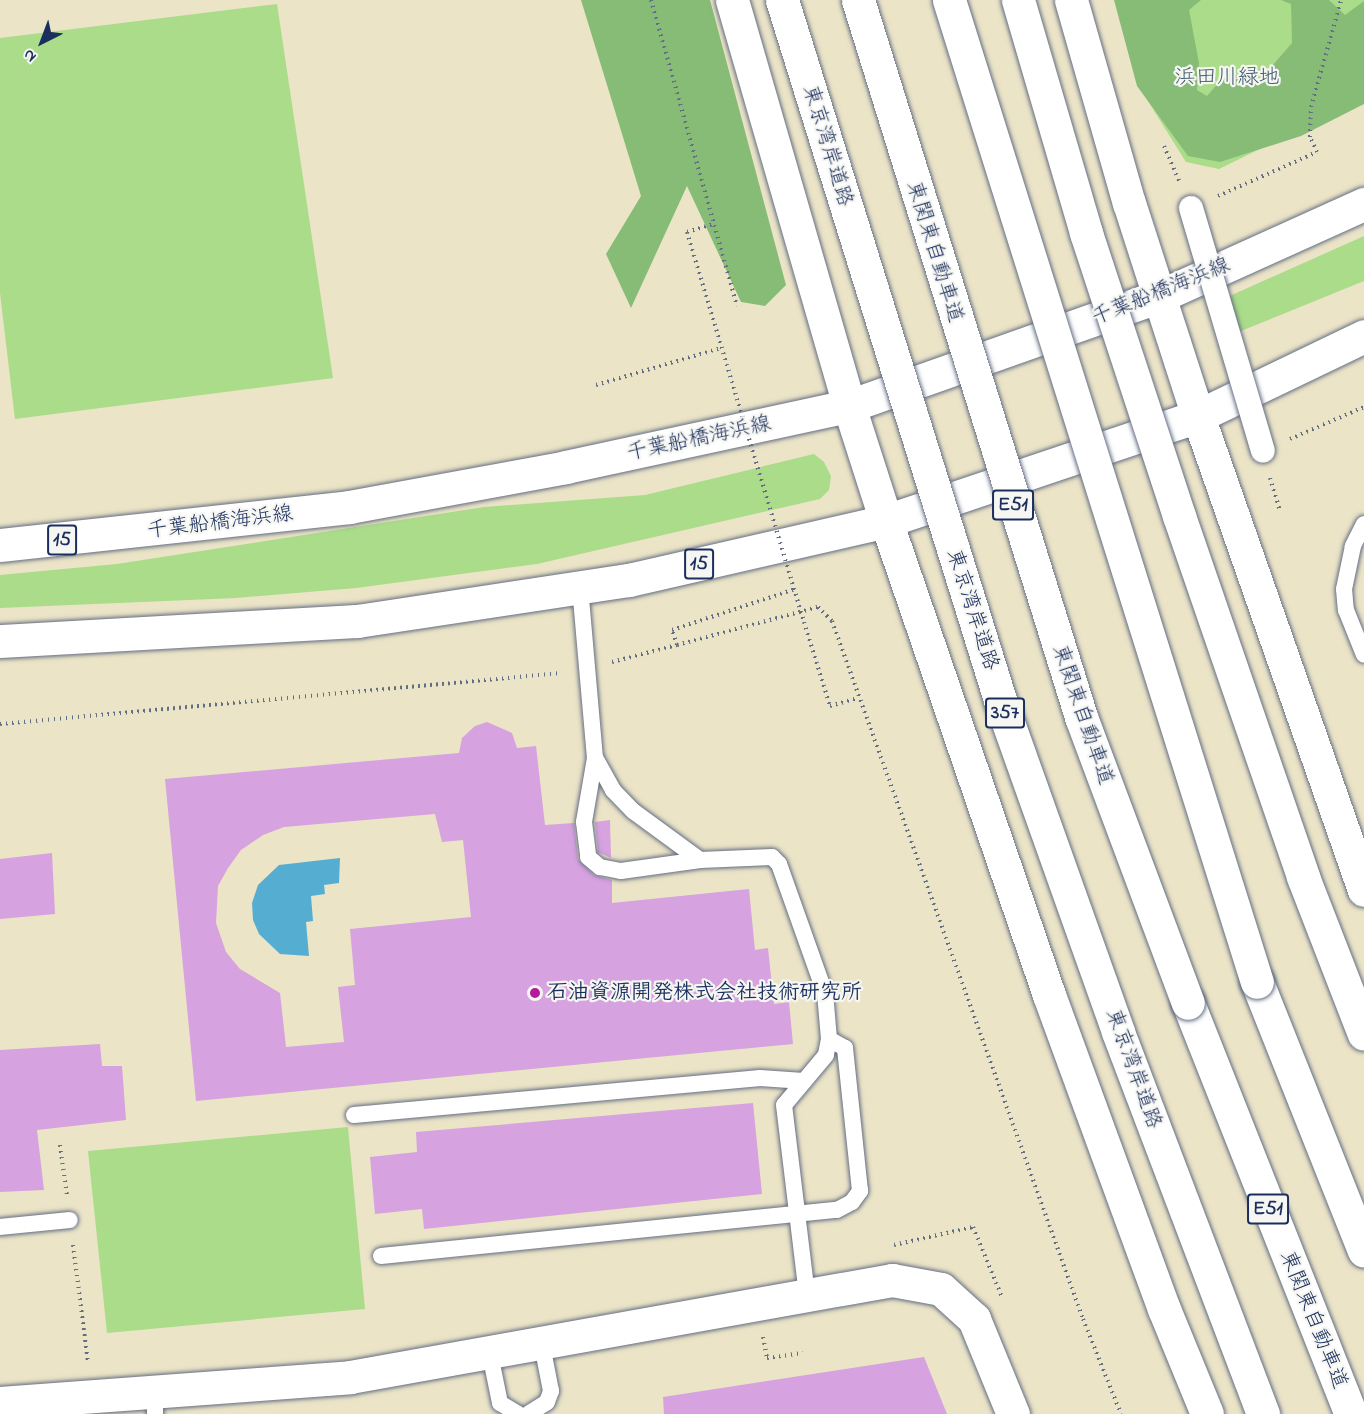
<!DOCTYPE html>
<meta charset="utf-8">
<style>
body{margin:0}
#map{position:relative;width:1364px;height:1414px;overflow:hidden;background:#ebe4c7;font-family:"Indie Flower","Klee One",sans-serif}
div>[style]{position:absolute}
.green>*{inset:0;background:#aadc8a}
.forest>*{inset:0;background:#87bc76}
.water>*{inset:0;background:#56add2}
.building>*{inset:0;background:#d6a2df}
.path>*{height:4px;margin-top:-2px;transform-origin:0;background:repeating-linear-gradient(90deg,#646e83 0 1.5px,transparent 0 6px)}
.roads{filter:drop-shadow(0 0 2px #646e83) drop-shadow(0 0 2px #646e83)}
.service>*{height:16px;margin:-8px;padding:0 8px;transform-origin:8px;border-radius:8px;background:#fff}
.tertiary>*{height:33px;margin:-16.5px;padding:0 16.5px;transform-origin:16.5px;border-radius:16.5px;background:#fff}
.primary>*{height:33px;margin:-16.5px;padding:0 16.5px;transform-origin:16.5px;border-radius:16.5px;background:#fff}
.trunk>*{height:33px;margin:-16.5px;padding:0 16.5px;transform-origin:16.5px;border-radius:16.5px;background:#fff}
.motorway>*{height:33px;margin:-16.5px;padding:0 16.5px;transform-origin:16.5px;border-radius:16.5px;background:#fff}
.path-bridge>*{height:4px;margin-top:-2px;transform-origin:0;background:repeating-linear-gradient(90deg,#646e83 0 1.5px,transparent 0 6px)}
.bridges{filter:drop-shadow(0 0 2px #646e83) drop-shadow(0 0 2px #646e83)}
.pedestrian-bridge>*{height:24px;margin:-12px;padding:0 12px;transform-origin:12px;border-radius:12px;background:#fff}
.trunk-bridge>*{height:33px;margin:-16.5px;padding:0 16.5px;transform-origin:16.5px;border-radius:16.5px;background:#fff}
.motorway-bridge>*{height:33px;margin:-16.5px;padding:0 16.5px;transform-origin:16.5px;border-radius:16.5px;background:#fff}
.dots>*{width:16px;height:16px;translate:-50% -50%;box-sizing:border-box;border:3px solid #f6f6f2;border-radius:50%}
span{translate:-50% -50%;white-space:nowrap;text-align:center;line-height:1.15;-webkit-text-stroke:4.5px #f6f6f2;paint-order:stroke}
.shield-label span{padding:2px 4px;background:#f6f6f2;border:2px solid;border-radius:4px;-webkit-text-stroke-width:0}
.shield-label{font-size:20px;color:#1b2f5e;font-weight:700}
.park-label{font-size:21px;color:#3f5a69}
.street-label{font-size:21px;color:#1b2f5e}
.poi-label{font-size:21px;color:#1b2f5e;font-weight:700}
.left{translate:0 -50%;text-align:left}
.north{position:absolute;left:12px;top:12px;width:60px;height:60px;-webkit-text-stroke:4px #f6f6f2;paint-order:stroke;rotate:222deg;font-size:16px;font-weight:700;line-height:24px;text-align:center;color:#1b2f5e}
.north::after{content:'';display:block;margin:auto;width:21px;height:27px;background:#1b2f5e;clip-path:polygon(50% 0,100% 100%,50% 72%,0 100%)}
</style>
<div id="map">
<div class="green">
<div style="clip-path:polygon(1119px 0,1364px 0,1364px 98px,1219px 169px,1186px 162px,1146px 98px)"></div>
<div style="clip-path:polygon(277px 4px,333px 378px,15px 419px,0 293px,0 38px)"></div>
<div style="clip-path:polygon(1364px 236px,1364px 281px,1236px 333px,1223px 299px)"></div>
<div style="clip-path:polygon(814px 454px,824px 462px,831px 476px,829px 490px,820px 499px,537px 564px,356px 588px,236px 598px,0 608px,0 575px,117px 564px,484px 507px,645px 495px)"></div>
<div style="clip-path:polygon(348px 1127px,365px 1309px,107px 1333px,88px 1151px)"></div>
</div>
<div class="forest">
<div style="clip-path:polygon(581px 0,710px 0,786px 285px,765px 306px,741px 302px,687px 186px,631px 308px,606px 254px,641px 196px)"></div>
<div style="clip-path:polygon(1114px 0,1201px 0,1189px 10px,1199px 63px,1197px 90px,1207px 96px,1227px 73px,1259px 81px,1292px 43px,1291px 4px,1281px 0,1329px 0,1345px 15px,1364px 1px,1364px 104px,1301px 136px,1220px 162px,1188px 156px,1137px 86px)"></div>
</div>
<div class="water">
<div style="clip-path:polygon(340px 858px,339px 883px,324px 885px,325px 894px,311px 896px,313px 921px,306px 922px,309px 956px,280px 954px,259px 934px,253px 920px,252px 903px,258px 885px,279px 865px)"></div>
</div>
<div class="building">
<div style="clip-path:polygon(evenodd,487px 722px,512px 733px,517px 748px,536px 746px,545px 825px,574px 823px,578px 859px,594px 875px,612px 880px,612px 903px,749px 889px,755px 950px,768px 948px,774px 1004px,789px 1002px,793px 1044px,196px 1101px,165px 779px,459px 753px,462px 738px,475px 726px,487px 722px,435px 814px,442px 842px,463px 840px,471px 917px,350px 929px,355px 985px,338px 987px,344px 1042px,286px 1047px,280px 993px,240px 969px,226px 952px,216px 923px,218px 886px,228px 868px,241px 850px,263px 835px,284px 827px,435px 814px)"></div>
<div style="clip-path:polygon(610px 820px,611px 858px,598px 852px,595px 822px)"></div>
<div style="clip-path:polygon(52px 853px,55px 914px,0 919px,0 859px)"></div>
<div style="clip-path:polygon(100px 1044px,102px 1066px,122px 1066px,126px 1120px,37px 1130px,44px 1190px,0 1192px,0 1050px)"></div>
<div style="clip-path:polygon(753px 1103px,762px 1194px,424px 1229px,422px 1209px,375px 1214px,370px 1157px,417px 1152px,416px 1132px)"></div>
<div style="clip-path:polygon(924px 1357px,947px 1414px,664px 1414px,663px 1397px)"></div>
</div>
<div class="path">
<div style="left:651px;top:0;width:318px;rotate:74.3deg"></div>
<div style="left:1164px;top:146px;width:40px;rotate:66.6deg"></div>
<div style="left:1218px;top:196px;width:108px;rotate:-24deg"></div>
<div style="left:1317px;top:152px;width:17px;rotate:-115deg"></div>
<div style="left:1310px;top:137px;width:30px;rotate:-88deg"></div>
<div style="left:1311px;top:107px;width:111px;rotate:-74.3deg"></div>
<div style="left:687px;top:232px;width:28px;rotate:-17deg"></div>
<div style="left:596px;top:385px;width:130px;rotate:-16.5deg"></div>
<div style="left:1290px;top:439px;width:81px;rotate:-23.4deg"></div>
<div style="left:1270px;top:478px;width:34px;rotate:73deg"></div>
<div style="left:804px;top:622px;width:88px;rotate:72.8deg"></div>
<div style="left:830px;top:706px;width:29px;rotate:-16deg"></div>
<div style="left:677px;top:645px;width:146px;rotate:-15.1deg"></div>
<div style="left:818px;top:607px;width:20px;rotate:45deg"></div>
<div style="left:832px;top:621px;width:742px;rotate:70.22deg"></div>
<div style="left:1083px;top:1319px;width:102px;rotate:68.2deg"></div>
<div style="left:612px;top:662px;width:67px;rotate:-14.7deg"></div>
<div style="left:677px;top:645px;width:16px;rotate:-108deg"></div>
<div style="left:672px;top:630px;width:130px;rotate:-18.4deg"></div>
<div style="left:0;top:724px;width:563px;rotate:-5.19deg"></div>
<div style="left:60px;top:1145px;width:51px;rotate:82.2deg"></div>
<div style="left:73px;top:1245px;width:118px;rotate:82.7deg"></div>
<div style="left:894px;top:1245px;width:81px;rotate:-12.8deg"></div>
<div style="left:973px;top:1227px;width:76px;rotate:67.5deg"></div>
<div style="left:763px;top:1337px;width:21px;rotate:79deg"></div>
<div style="left:767px;top:1358px;width:36px;rotate:-8deg"></div>
</div>
<div class="roads">
<div class="service">
<div style="left:1364px;top:524px;width:25px;rotate:117deg"></div>
<div style="left:1353px;top:546px;width:44px;rotate:101.8deg"></div>
<div style="left:1344px;top:589px;width:21px;rotate:85deg"></div>
<div style="left:1346px;top:610px;width:48px;rotate:68.2deg"></div>
<div style="left:580px;top:587px;width:172px;rotate:85deg"></div>
<div style="left:700px;top:860px;width:83px;rotate:-143.8deg"></div>
<div style="left:633px;top:811px;width:29px;rotate:-134deg"></div>
<div style="left:613px;top:790px;width:37px;rotate:-119deg"></div>
<div style="left:595px;top:758px;width:65px;rotate:99.8deg"></div>
<div style="left:584px;top:822px;width:35px;rotate:83deg"></div>
<div style="left:588px;top:857px;width:16px;rotate:40deg"></div>
<div style="left:600px;top:867px;width:21px;rotate:11deg"></div>
<div style="left:621px;top:871px;width:80px;rotate:-7.9deg"></div>
<div style="left:700px;top:860px;width:72px;rotate:-2.4deg"></div>
<div style="left:772px;top:857px;width:10px;rotate:45deg"></div>
<div style="left:779px;top:864px;width:137px;rotate:70.4deg"></div>
<div style="left:825px;top:993px;width:46px;rotate:85deg"></div>
<div style="left:829px;top:1039px;width:16px;rotate:101deg"></div>
<div style="left:826px;top:1055px;width:65px;rotate:130deg"></div>
<div style="left:784px;top:1105px;width:192px;rotate:83.1deg"></div>
<div style="left:354px;top:1115px;width:408px;rotate:-5.2deg"></div>
<div style="left:760px;top:1078px;width:44px;rotate:3.9deg"></div>
<div style="left:0;top:1227px;width:70px;rotate:-5.7deg"></div>
<div style="left:381px;top:1256px;width:458px;rotate:-5.8deg"></div>
<div style="left:837px;top:1210px;width:17px;rotate:-28deg"></div>
<div style="left:852px;top:1202px;width:14px;rotate:-54deg"></div>
<div style="left:860px;top:1191px;width:144px;rotate:-96deg"></div>
<div style="left:845px;top:1048px;width:18px;rotate:-151deg"></div>
<div style="left:490px;top:1354px;width:50px;rotate:78.5deg"></div>
<div style="left:500px;top:1403px;width:21px;rotate:31deg"></div>
<div style="left:155px;top:1392px;width:22px;rotate:90deg"></div>
<div style="left:528px;top:1414px;width:22px;rotate:-32deg"></div>
<div style="left:547px;top:1402px;width:12px;rotate:-70deg"></div>
<div style="left:551px;top:1391px;width:47px;rotate:-101.1deg"></div>
</div>
<div class="tertiary">
<div style="left:0;top:1403px;width:351px;rotate:-4.2deg"></div>
<div style="left:350px;top:1377px;width:551px;rotate:-10.15deg"></div>
<div style="left:892px;top:1280px;width:50px;rotate:10.4deg"></div>
<div style="left:941px;top:1289px;width:45px;rotate:42.3deg"></div>
<div style="left:974px;top:1319px;width:103px;rotate:67.7deg"></div>
</div>
<div class="primary">
<div style="left:0;top:545px;width:351px;rotate:-6.2deg"></div>
<div style="left:349px;top:507px;width:221px;rotate:-10.4deg"></div>
<div style="left:566px;top:467px;width:289px;rotate:-12.2deg"></div>
<div style="left:849px;top:406px;width:330px;rotate:-19.5deg"></div>
<div style="left:1160px;top:296px;width:224px;rotate:-24.3deg"></div>
<div style="left:0;top:641px;width:358px;rotate:-3.2deg"></div>
<div style="left:357px;top:621px;width:275px;rotate:-8.6deg"></div>
<div style="left:629px;top:580px;width:264px;rotate:-12.9deg"></div>
<div style="left:886px;top:521px;width:329px;rotate:-18.6deg"></div>
<div style="left:1198px;top:416px;width:184px;rotate:-25.7deg"></div>
</div>
<div class="trunk">
<div style="left:732px;top:0;width:423px;rotate:73.9deg"></div>
<div style="left:849px;top:406px;width:121px;rotate:72.2deg"></div>
<div style="left:886px;top:521px;width:501px;rotate:71.02deg"></div>
<div style="left:1049px;top:995px;width:334px;rotate:69.9deg"></div>
<div style="left:1164px;top:1309px;width:113px;rotate:67.7deg"></div>
<div style="left:1071px;top:0;width:211px;rotate:74.1deg"></div>
<div style="left:1129px;top:203px;width:224px;rotate:72.1deg"></div>
<div style="left:1198px;top:416px;width:502px;rotate:70.7deg"></div>
</div>
<div class="motorway">
<div style="left:1257px;top:982px;width:289px;rotate:68.3deg"></div>
<div style="left:1188px;top:1003px;width:442px;rotate:68.4deg"></div>
</div>
</div>
<div class="path-bridge">
<div style="left:687px;top:232px;width:407px;rotate:73.3deg"></div>
</div>
<div class="bridges">
<div class="pedestrian-bridge">
<div style="left:1191px;top:208px;width:253px;rotate:73.5deg"></div>
</div>
<div class="trunk-bridge">
<div style="left:782px;top:0;width:733px;rotate:72.7deg"></div>
<div style="left:1000px;top:700px;width:352px;rotate:70.4deg"></div>
<div style="left:1118px;top:1032px;width:409px;rotate:69.2deg"></div>
<div style="left:1018px;top:0;width:243px;rotate:73.7deg"></div>
<div style="left:1086px;top:233px;width:298px;rotate:71.8deg"></div>
<div style="left:1179px;top:516px;width:382px;rotate:71deg"></div>
<div style="left:1303px;top:877px;width:168px;rotate:68.8deg"></div>
</div>
<div class="motorway-bridge">
<div style="left:858px;top:0;width:751px;rotate:72.72deg"></div>
<div style="left:1081px;top:717px;width:305px;rotate:69.5deg"></div>
<div style="left:949px;top:0;width:1029px;rotate:72.59deg"></div>
</div>
</div>
<div class="dots">
<div style="left:535px;top:993px;background:#b5179e"></div>
</div>
<div class="shield-label">
<span style="left:1013px;top:505px">E51</span>
<span style="left:62px;top:540px">15</span>
<span style="left:699px;top:564px">15</span>
<span style="left:1005px;top:713px">357</span>
<span style="left:1268px;top:1209px">E51</span>
</div>
<div class="park-label">
<span style="left:1227px;top:78px">浜田川緑地</span>
</div>
<div class="street-label">
<span style="left:827px;top:146px;rotate:73deg">東京湾岸道路</span>
<span style="left:934px;top:252px;rotate:73deg">東関東自動車道</span>
<span style="left:1161px;top:292px;rotate:-22deg">千葉船橋海浜線</span>
<span style="left:699px;top:439px;rotate:-12deg">千葉船橋海浜線</span>
<span style="left:220px;top:523px;rotate:-7deg">千葉船橋海浜線</span>
<span style="left:972px;top:610px;rotate:72deg">東京湾岸道路</span>
<span style="left:1082px;top:715px;rotate:71deg">東関東自動車道</span>
<span style="left:1133px;top:1069px;rotate:70deg">東京湾岸道路</span>
<span style="left:1313px;top:1320px;rotate:68deg">東関東自動車道</span>
</div>
<div class="poi-label">
<span class="left" style="left:547px;top:993px">石油資源開発株式会社技術研究所</span>
</div>
<div class="north">N</div>
</div>
